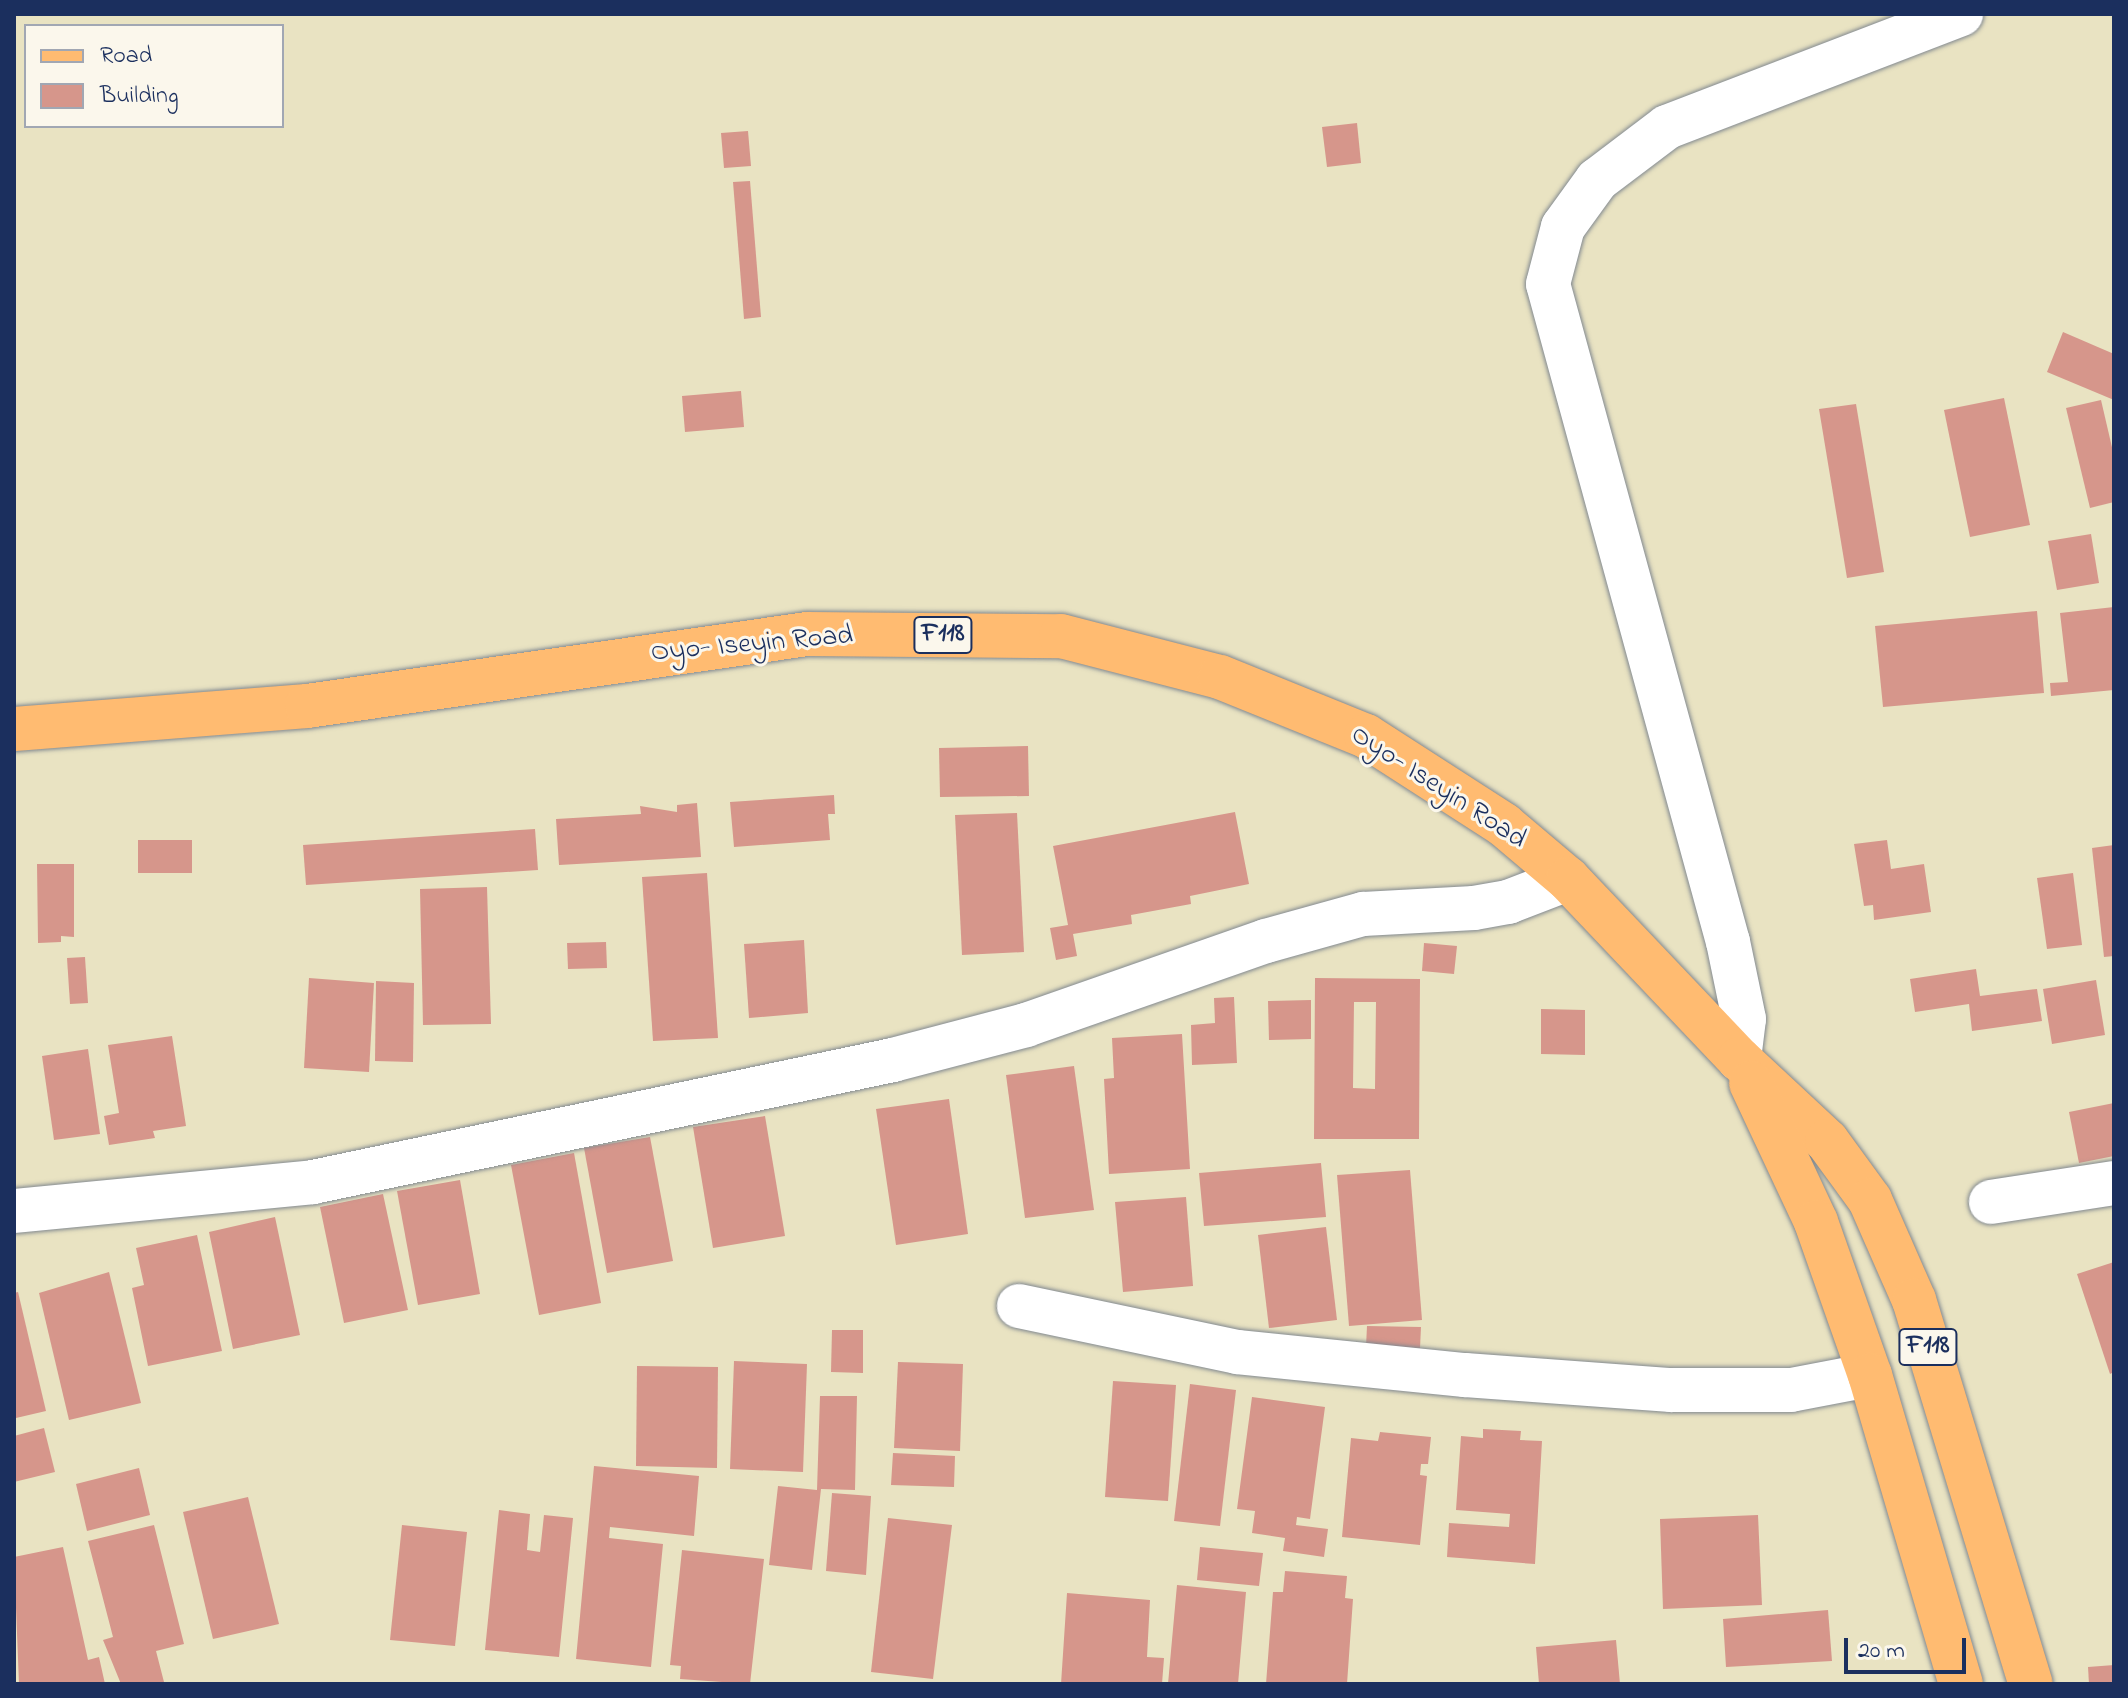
<!DOCTYPE html>
<style>
body{margin:0}
#map{position:relative;width:2128px;height:1698px;overflow:hidden;background:#e9e3c2;font-family:"Indie Flower",sans-serif}
div>[style]{position:absolute}
.building>*{inset:0;background:#d6968b}
.roads{filter:drop-shadow(0 0 2px #828990) drop-shadow(0 0 2px #828990)}
.minor>*{height:44px;margin:-22px;padding:0 22px;transform-origin:22px;border-radius:22px;background:#fff}
.major>*{height:44px;margin:-22px;padding:0 22px;transform-origin:22px;border-radius:22px;background:#ffbb71}
span{translate:-50% -50%;white-space:nowrap;text-align:center;line-height:1.15;-webkit-text-stroke:6px #fbf7ec;paint-order:stroke}
.shield-label span{padding:2px 6px;background:#fbf7ec;border:2px solid;border-radius:6px;-webkit-text-stroke-width:0}
.shield-label{font-size:26px;color:#1b2f5e;font-weight:700}
.street-label{font-size:28px;color:#1b2f5e}
.frame{position:absolute;inset:0;border:16px solid #1b2f5e;pointer-events:none}
.legend{position:absolute;left:24px;top:24px;width:260px;height:104px;box-sizing:border-box;background:#fbf7ec;border:2px solid #a1a7b3;margin:0;padding:10px 14px;list-style:none;font-size:24px;color:#1b2f5e}
.legend li{display:flex;align-items:center;gap:16px;height:40px}
.legend b{width:40px;border:2px solid #a1a7b3}
.scale{position:absolute;left:1844px;top:1638px;width:122px;height:36px;box-sizing:border-box;border:4px solid #1b2f5e;border-top:0;padding-left:10px;font-size:24px;line-height:28px;white-space:nowrap;color:#1b2f5e;-webkit-text-stroke:6px #fbf7ec;paint-order:stroke}
</style>
<div id="map">
<div class="building">
<div style="clip-path:polygon(1357px 123px,1361px 163px,1327px 167px,1322px 127px)"></div>
<div style="clip-path:polygon(748px 131px,751px 166px,724px 168px,721px 133px)"></div>
<div style="clip-path:polygon(750px 181px,761px 317px,744px 319px,733px 182px)"></div>
<div style="clip-path:polygon(2063px 332px,2114px 354px,2114px 400px,2047px 372px)"></div>
<div style="clip-path:polygon(741px 391px,744px 427px,685px 432px,682px 396px)"></div>
<div style="clip-path:polygon(2004px 398px,2030px 525px,1970px 537px,1944px 410px)"></div>
<div style="clip-path:polygon(2101px 400px,2114px 456px,2114px 502px,2090px 508px,2066px 408px)"></div>
<div style="clip-path:polygon(1856px 404px,1884px 572px,1847px 578px,1819px 409px)"></div>
<div style="clip-path:polygon(2091px 534px,2099px 583px,2057px 590px,2048px 541px)"></div>
<div style="clip-path:polygon(2114px 607px,2114px 690px,2051px 696px,2050px 683px,2068px 682px,2060px 613px)"></div>
<div style="clip-path:polygon(2037px 611px,2044px 693px,1883px 707px,1875px 626px)"></div>
<div style="clip-path:polygon(1028px 746px,1029px 796px,940px 797px,939px 748px)"></div>
<div style="clip-path:polygon(834px 795px,835px 814px,828px 814px,830px 840px,734px 847px,730px 802px)"></div>
<div style="clip-path:polygon(697px 803px,701px 857px,559px 865px,556px 819px,641px 814px,640px 806px,677px 812px,677px 805px)"></div>
<div style="clip-path:polygon(1235px 812px,1249px 884px,1190px 896px,1191px 904px,1131px 915px,1132px 924px,1073px 934px,1077px 956px,1056px 960px,1050px 928px,1068px 925px,1053px 846px)"></div>
<div style="clip-path:polygon(1017px 813px,1024px 952px,962px 955px,955px 815px)"></div>
<div style="clip-path:polygon(535px 829px,538px 870px,306px 885px,303px 845px)"></div>
<div style="clip-path:polygon(138px 840px,192px 840px,192px 873px,138px 873px)"></div>
<div style="clip-path:polygon(1887px 840px,1891px 869px,1924px 864px,1931px 912px,1874px 920px,1873px 905px,1864px 906px,1854px 844px)"></div>
<div style="clip-path:polygon(2114px 845px,2114px 956px,2104px 957px,2092px 848px)"></div>
<div style="clip-path:polygon(37px 864px,74px 864px,74px 937px,61px 936px,61px 942px,38px 943px)"></div>
<div style="clip-path:polygon(707px 873px,718px 1038px,653px 1041px,642px 877px)"></div>
<div style="clip-path:polygon(2073px 873px,2082px 945px,2047px 949px,2037px 878px)"></div>
<div style="clip-path:polygon(487px 887px,491px 1024px,423px 1025px,420px 889px)"></div>
<div style="clip-path:polygon(804px 940px,808px 1013px,749px 1018px,744px 944px)"></div>
<div style="clip-path:polygon(606px 942px,607px 968px,568px 969px,567px 943px)"></div>
<div style="clip-path:polygon(1424px 943px,1457px 946px,1454px 974px,1422px 971px)"></div>
<div style="clip-path:polygon(85px 957px,88px 1003px,70px 1004px,67px 958px)"></div>
<div style="clip-path:polygon(1976px 969px,1980px 996px,2037px 989px,2042px 1021px,1972px 1031px,1969px 1004px,1915px 1012px,1910px 979px)"></div>
<div style="clip-path:polygon(309px 978px,374px 983px,369px 1072px,304px 1068px)"></div>
<div style="clip-path:polygon(evenodd,1315px 978px,1420px 979px,1419px 1139px,1314px 1139px,1315px 978px,1354px 1002px,1376px 1002px,1375px 1089px,1353px 1088px,1354px 1002px)"></div>
<div style="clip-path:polygon(2096px 980px,2105px 1035px,2052px 1044px,2043px 989px)"></div>
<div style="clip-path:polygon(376px 981px,414px 983px,413px 1062px,375px 1061px)"></div>
<div style="clip-path:polygon(1234px 997px,1237px 1063px,1192px 1065px,1191px 1025px,1215px 1023px,1214px 998px)"></div>
<div style="clip-path:polygon(1311px 1000px,1311px 1039px,1269px 1040px,1268px 1001px)"></div>
<div style="clip-path:polygon(1541px 1009px,1585px 1010px,1585px 1055px,1541px 1054px)"></div>
<div style="clip-path:polygon(1182px 1034px,1190px 1169px,1109px 1174px,1104px 1079px,1114px 1078px,1112px 1038px)"></div>
<div style="clip-path:polygon(172px 1036px,186px 1126px,153px 1131px,155px 1138px,109px 1145px,104px 1116px,119px 1113px,108px 1045px)"></div>
<div style="clip-path:polygon(88px 1049px,100px 1134px,54px 1140px,42px 1056px)"></div>
<div style="clip-path:polygon(1074px 1066px,1094px 1210px,1025px 1218px,1006px 1075px)"></div>
<div style="clip-path:polygon(949px 1099px,968px 1234px,896px 1245px,876px 1109px)"></div>
<div style="clip-path:polygon(2114px 1103px,2114px 1156px,2079px 1163px,2069px 1112px)"></div>
<div style="clip-path:polygon(765px 1116px,785px 1236px,713px 1248px,693px 1127px)"></div>
<div style="clip-path:polygon(650px 1137px,673px 1261px,607px 1273px,584px 1148px)"></div>
<div style="clip-path:polygon(574px 1153px,601px 1303px,539px 1315px,511px 1165px)"></div>
<div style="clip-path:polygon(1321px 1163px,1326px 1217px,1204px 1226px,1199px 1173px)"></div>
<div style="clip-path:polygon(1410px 1170px,1422px 1320px,1349px 1326px,1337px 1175px)"></div>
<div style="clip-path:polygon(460px 1180px,480px 1294px,418px 1305px,397px 1191px)"></div>
<div style="clip-path:polygon(383px 1194px,408px 1310px,344px 1323px,320px 1207px)"></div>
<div style="clip-path:polygon(1186px 1197px,1193px 1286px,1123px 1292px,1115px 1202px)"></div>
<div style="clip-path:polygon(275px 1217px,300px 1335px,233px 1349px,209px 1232px)"></div>
<div style="clip-path:polygon(1326px 1227px,1337px 1320px,1269px 1328px,1258px 1235px)"></div>
<div style="clip-path:polygon(197px 1235px,222px 1351px,148px 1366px,132px 1288px,144px 1285px,136px 1248px)"></div>
<div style="clip-path:polygon(2114px 1262px,2114px 1372px,2110px 1374px,2077px 1274px)"></div>
<div style="clip-path:polygon(109px 1272px,141px 1403px,69px 1420px,39px 1293px)"></div>
<div style="clip-path:polygon(18px 1292px,46px 1411px,16px 1418px,14px 1293px)"></div>
<div style="clip-path:polygon(1367px 1326px,1421px 1327px,1420px 1348px,1366px 1347px)"></div>
<div style="clip-path:polygon(832px 1330px,863px 1330px,863px 1373px,831px 1372px)"></div>
<div style="clip-path:polygon(734px 1361px,807px 1364px,803px 1472px,730px 1469px)"></div>
<div style="clip-path:polygon(898px 1362px,963px 1364px,960px 1451px,894px 1448px)"></div>
<div style="clip-path:polygon(637px 1366px,718px 1367px,717px 1468px,636px 1466px)"></div>
<div style="clip-path:polygon(1113px 1381px,1176px 1385px,1168px 1501px,1105px 1497px)"></div>
<div style="clip-path:polygon(1190px 1384px,1236px 1390px,1220px 1526px,1174px 1521px)"></div>
<div style="clip-path:polygon(820px 1396px,857px 1396px,855px 1490px,821px 1489px,812px 1570px,769px 1565px,778px 1486px,817px 1490px)"></div>
<div style="clip-path:polygon(1252px 1397px,1325px 1407px,1310px 1519px,1297px 1517px,1296px 1525px,1328px 1529px,1324px 1557px,1283px 1551px,1285px 1538px,1252px 1533px,1255px 1511px,1237px 1509px)"></div>
<div style="clip-path:polygon(44px 1428px,55px 1472px,14px 1482px,14px 1436px)"></div>
<div style="clip-path:polygon(1483px 1429px,1521px 1431px,1520px 1440px,1542px 1441px,1535px 1564px,1447px 1557px,1449px 1523px,1509px 1527px,1510px 1514px,1456px 1510px,1461px 1436px,1483px 1438px)"></div>
<div style="clip-path:polygon(1380px 1432px,1431px 1437px,1428px 1464px,1421px 1464px,1420px 1475px,1427px 1476px,1420px 1545px,1342px 1537px,1351px 1438px,1378px 1441px)"></div>
<div style="clip-path:polygon(893px 1453px,955px 1456px,954px 1487px,891px 1485px)"></div>
<div style="clip-path:polygon(594px 1466px,699px 1476px,694px 1536px,610px 1527px,609px 1538px,663px 1544px,651px 1667px,576px 1659px)"></div>
<div style="clip-path:polygon(139px 1468px,150px 1515px,87px 1531px,76px 1484px)"></div>
<div style="clip-path:polygon(832px 1493px,871px 1496px,866px 1575px,826px 1571px)"></div>
<div style="clip-path:polygon(248px 1497px,279px 1624px,213px 1639px,183px 1512px)"></div>
<div style="clip-path:polygon(499px 1510px,530px 1514px,527px 1550px,540px 1552px,544px 1515px,573px 1518px,559px 1657px,485px 1650px)"></div>
<div style="clip-path:polygon(1758px 1515px,1762px 1605px,1663px 1609px,1660px 1519px)"></div>
<div style="clip-path:polygon(888px 1518px,952px 1525px,933px 1679px,871px 1672px)"></div>
<div style="clip-path:polygon(154px 1525px,184px 1644px,156px 1651px,164px 1682px,121px 1684px,103px 1640px,113px 1637px,88px 1541px)"></div>
<div style="clip-path:polygon(402px 1525px,467px 1532px,455px 1646px,390px 1640px)"></div>
<div style="clip-path:polygon(63px 1547px,88px 1660px,99px 1657px,105px 1684px,19px 1684px,14px 1557px)"></div>
<div style="clip-path:polygon(1200px 1547px,1263px 1553px,1259px 1586px,1197px 1580px)"></div>
<div style="clip-path:polygon(682px 1550px,764px 1559px,750px 1684px,680px 1679px,681px 1666px,670px 1665px)"></div>
<div style="clip-path:polygon(1285px 1571px,1347px 1576px,1345px 1598px,1353px 1599px,1347px 1684px,1266px 1684px,1273px 1592px,1283px 1592px)"></div>
<div style="clip-path:polygon(1177px 1585px,1246px 1592px,1238px 1684px,1168px 1684px)"></div>
<div style="clip-path:polygon(1067px 1593px,1150px 1600px,1147px 1657px,1164px 1658px,1162px 1684px,1061px 1684px)"></div>
<div style="clip-path:polygon(1828px 1610px,1832px 1661px,1726px 1667px,1723px 1619px)"></div>
<div style="clip-path:polygon(1616px 1640px,1620px 1684px,1539px 1684px,1536px 1647px)"></div>
<div style="clip-path:polygon(2114px 1665px,2114px 1684px,2089px 1684px,2088px 1667px)"></div>
</div>
<div class="roads">
<div class="minor">
<div style="left:1739px;top:1059px;width:40px;rotate:-82.9deg"></div>
<div style="left:1744px;top:1019px;width:79px;rotate:-101.7deg"></div>
<div style="left:1728px;top:942px;width:682px;rotate:-105.3deg"></div>
<div style="left:1548px;top:284px;width:59px;rotate:-75.3deg"></div>
<div style="left:1563px;top:227px;width:58px;rotate:-54.1deg"></div>
<div style="left:1597px;top:180px;width:88px;rotate:-37.1deg"></div>
<div style="left:1667px;top:127px;width:315px;rotate:-21deg"></div>
<div style="left:1991px;top:1202px;width:124px;rotate:-8.8deg"></div>
<div style="left:14px;top:1211px;width:300px;rotate:-5.5deg"></div>
<div style="left:313px;top:1182px;width:593px;rotate:-11.88deg"></div>
<div style="left:893px;top:1060px;width:138px;rotate:-14.7deg"></div>
<div style="left:1026px;top:1025px;width:254px;rotate:-19.3deg"></div>
<div style="left:1266px;top:941px;width:101px;rotate:-15.6deg"></div>
<div style="left:1363px;top:914px;width:111px;rotate:-3.1deg"></div>
<div style="left:1474px;top:908px;width:35px;rotate:-10deg"></div>
<div style="left:1508px;top:902px;width:64px;rotate:-21deg"></div>
<div style="left:1019px;top:1306px;width:223px;rotate:11.9deg"></div>
<div style="left:1237px;top:1352px;width:229px;rotate:5.8deg"></div>
<div style="left:1465px;top:1375px;width:207px;rotate:4.2deg"></div>
<div style="left:1671px;top:1390px;width:120px"></div>
<div style="left:1791px;top:1390px;width:80px;rotate:-10.8deg"></div>
</div>
<div class="major">
<div style="left:14px;top:729px;width:294px;rotate:-4.5deg"></div>
<div style="left:307px;top:706px;width:505px;rotate:-8.19deg"></div>
<div style="left:807px;top:634px;width:254px;rotate:0.5deg"></div>
<div style="left:1061px;top:636px;width:164px;rotate:14.5deg"></div>
<div style="left:1220px;top:677px;width:157px;rotate:22deg"></div>
<div style="left:1366px;top:736px;width:164px;rotate:32.8deg"></div>
<div style="left:1504px;top:825px;width:84px;rotate:40.2deg"></div>
<div style="left:1568px;top:879px;width:248px;rotate:46.5deg"></div>
<div style="left:1739px;top:1059px;width:120px;rotate:43deg"></div>
<div style="left:1827px;top:1141px;width:73px;rotate:53.9deg"></div>
<div style="left:1870px;top:1200px;width:109px;rotate:66.3deg"></div>
<div style="left:1914px;top:1300px;width:401px;rotate:73.1deg"></div>
<div style="left:1751px;top:1083px;width:153px;rotate:64.9deg"></div>
<div style="left:1816px;top:1222px;width:162px;rotate:70.6deg"></div>
<div style="left:1870px;top:1375px;width:322px;rotate:73.6deg"></div>
</div>
</div>
<div class="shield-label">
<span style="left:943px;top:635px">F118</span>
<span style="left:1928px;top:1347px">F118</span>
</div>
<div class="street-label">
<span style="left:752px;top:645px;rotate:-5deg">Oyo- Iseyin Road</span>
<span style="left:1438px;top:788px;rotate:33deg">Oyo- Iseyin Road</span>
</div>
<div class="frame"></div>
<ul class="legend">
<li><b style="height:10px;background:#ffbb71"></b>Road</li>
<li><b style="height:22px;background:#d6968b"></b>Building</li>
</ul>
<div class="scale">20 m</div>
</div>
